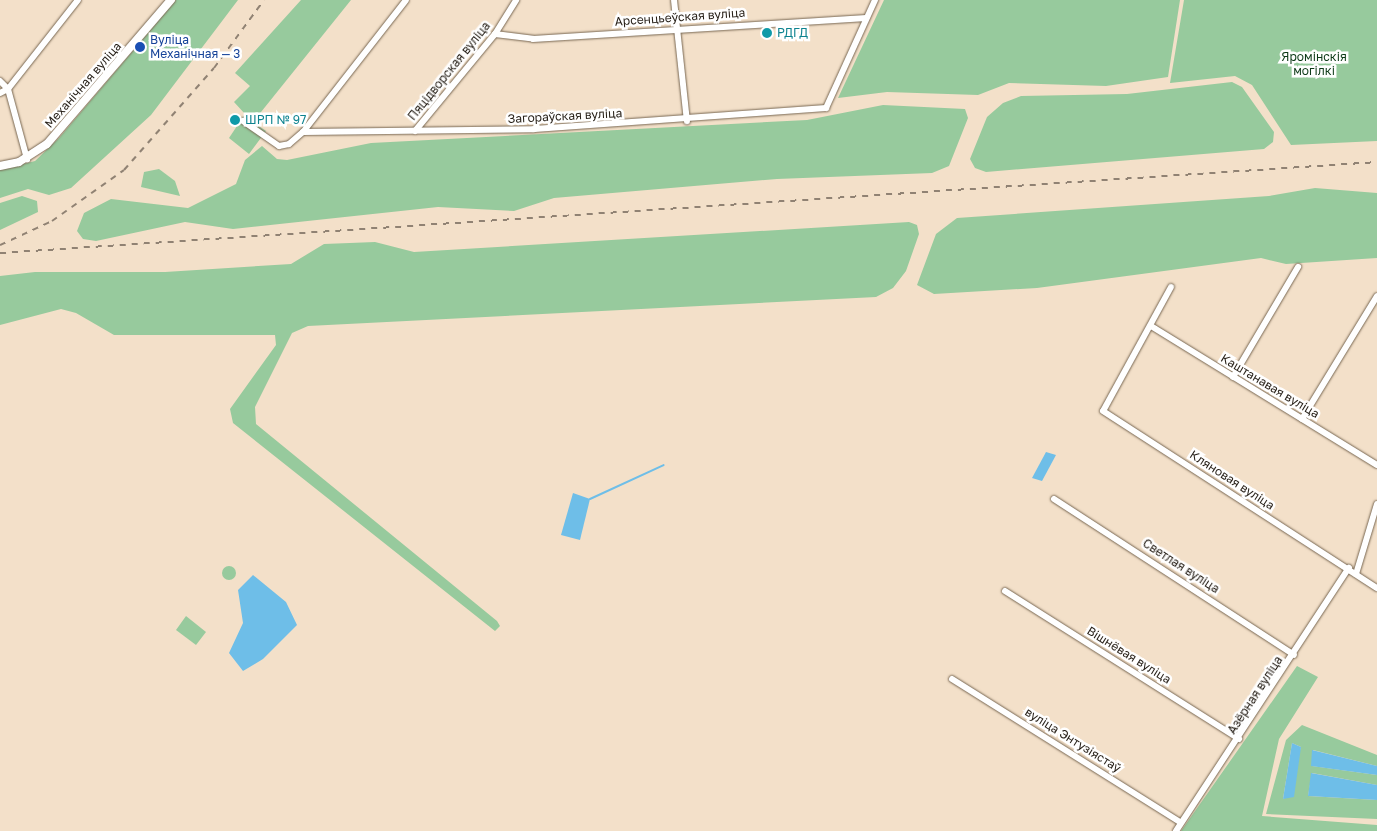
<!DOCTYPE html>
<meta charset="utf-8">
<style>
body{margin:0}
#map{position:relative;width:1377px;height:831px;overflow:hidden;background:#f3e0c9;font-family:"Golos Text",sans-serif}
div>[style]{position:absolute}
.green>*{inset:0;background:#97ca9d}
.round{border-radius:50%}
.water>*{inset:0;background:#6ebee8}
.stream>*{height:2px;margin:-1px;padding:0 1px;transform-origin:1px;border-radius:1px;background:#6ebee8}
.roads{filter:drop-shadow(0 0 1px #786752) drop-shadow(0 0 1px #786752)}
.minor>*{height:6px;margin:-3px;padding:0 3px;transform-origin:3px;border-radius:3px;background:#fff}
.tertiary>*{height:8px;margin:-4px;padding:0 4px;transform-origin:4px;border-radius:4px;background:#fff}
.rail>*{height:2px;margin-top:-1px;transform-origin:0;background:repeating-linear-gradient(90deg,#908273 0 6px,transparent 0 12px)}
.dots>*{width:14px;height:14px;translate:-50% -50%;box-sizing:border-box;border:2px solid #fff;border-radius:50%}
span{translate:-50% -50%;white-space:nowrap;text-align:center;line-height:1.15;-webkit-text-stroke:5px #fff;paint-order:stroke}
.street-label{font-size:12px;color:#251e16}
.culture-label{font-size:12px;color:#0d838f}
.left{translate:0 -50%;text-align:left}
.transit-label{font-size:12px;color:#164399}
.park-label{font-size:12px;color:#0d3a17}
</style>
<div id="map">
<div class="green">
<div style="clip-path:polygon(176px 0,238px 0,151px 115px,71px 188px,49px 195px,28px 189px,0 198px,0 170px,35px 161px,59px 138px)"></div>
<div style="clip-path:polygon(301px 0,351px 0,253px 122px,266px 131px,249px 154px,229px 138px,245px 114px,234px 102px,250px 86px,235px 73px)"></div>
<div style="clip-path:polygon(884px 0,1180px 0,1168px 77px,1106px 86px,1009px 83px,978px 95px,887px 92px,838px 98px)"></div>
<div style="clip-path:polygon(1184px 0,1377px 0,1377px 141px,1291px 145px,1252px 85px,1235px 76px,1170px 83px)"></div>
<div style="clip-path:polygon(1232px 82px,1242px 87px,1274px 132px,1273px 142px,1264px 149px,986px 172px,975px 168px,970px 159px,987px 117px,1003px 103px,1021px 96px,1127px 94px)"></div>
<div style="clip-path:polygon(883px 105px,965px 109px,968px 118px,949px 166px,932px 173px,777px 179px,554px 198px,514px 211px,438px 207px,233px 229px,185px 222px,96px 241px,83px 239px,77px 231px,84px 213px,111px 199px,188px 208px,236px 184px,245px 160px,262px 146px,277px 159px,287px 160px,371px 143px,807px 120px)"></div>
<div style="clip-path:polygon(159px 169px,175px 181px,180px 196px,141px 187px,144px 172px)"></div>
<div style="clip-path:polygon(1315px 188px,1377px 193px,1377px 258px,1286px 264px,1261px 258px,1037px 288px,934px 294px,917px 285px,936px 234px,957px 218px,1269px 196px)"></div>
<div style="clip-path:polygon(22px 196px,37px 201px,38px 212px,0 230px,0 203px)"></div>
<div style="clip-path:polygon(909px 222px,917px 225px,919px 234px,906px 271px,893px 288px,876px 297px,308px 326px,292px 333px,255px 407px,256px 424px,497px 621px,500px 626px,495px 631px,233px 423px,230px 409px,276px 345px,275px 335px,114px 335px,76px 313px,61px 309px,0 325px,0 276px,35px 272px,165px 272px,291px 264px,324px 244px,375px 242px,414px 252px)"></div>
<div class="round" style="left:222px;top:566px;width:14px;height:14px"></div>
<div style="clip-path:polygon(186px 616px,206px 632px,196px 645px,176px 630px)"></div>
<div style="clip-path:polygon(1297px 666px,1318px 677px,1279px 739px,1262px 816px,1377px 825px,1377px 831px,1181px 831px)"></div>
<div style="clip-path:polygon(evenodd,1302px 725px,1377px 755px,1377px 766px,1313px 750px,1312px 766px,1377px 775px,1377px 785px,1312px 773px,1308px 796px,1377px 800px,1377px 819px,1266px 814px,1286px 740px,1302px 725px,1292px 743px,1301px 747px,1284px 799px,1283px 799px,1292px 743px)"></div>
</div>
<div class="water">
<div style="clip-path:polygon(1046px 452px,1056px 455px,1042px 481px,1032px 478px)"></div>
<div style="clip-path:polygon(573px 493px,590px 499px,580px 540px,561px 535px)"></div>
<div style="clip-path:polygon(253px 575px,286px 602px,297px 625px,263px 659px,243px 671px,229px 653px,243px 623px,238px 590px)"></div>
<div style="clip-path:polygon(1292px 743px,1301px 747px,1294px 797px,1283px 799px)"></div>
<div style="clip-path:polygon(1312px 750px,1377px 766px,1377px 775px,1311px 766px)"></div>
<div style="clip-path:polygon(1311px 773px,1377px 785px,1377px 800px,1308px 796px)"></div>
</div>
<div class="stream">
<div style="left:590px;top:499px;width:81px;rotate:-24.7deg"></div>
</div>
<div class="roads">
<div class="minor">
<div style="left:674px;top:0;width:122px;rotate:83.9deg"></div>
<div style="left:495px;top:34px;width:38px;rotate:7deg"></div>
<div style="left:533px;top:39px;width:334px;rotate:-3.6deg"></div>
<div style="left:0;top:81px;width:11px;rotate:45deg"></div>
<div style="left:8px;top:89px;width:73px;rotate:74.8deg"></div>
<div style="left:0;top:93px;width:9px;rotate:-27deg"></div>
<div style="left:8px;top:89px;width:113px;rotate:-51.8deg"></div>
<div style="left:243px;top:121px;width:44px;rotate:34.8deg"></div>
<div style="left:279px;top:146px;width:10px;rotate:-11deg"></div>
<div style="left:289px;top:144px;width:18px;rotate:-41deg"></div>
<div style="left:303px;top:132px;width:167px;rotate:-52deg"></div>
<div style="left:415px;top:131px;width:126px;rotate:-50.5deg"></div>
<div style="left:495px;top:34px;width:40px;rotate:-58deg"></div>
<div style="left:303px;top:132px;width:231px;rotate:-0.7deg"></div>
<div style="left:534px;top:129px;width:293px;rotate:-4.1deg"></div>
<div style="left:826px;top:108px;width:119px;rotate:-65.6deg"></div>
<div style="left:1171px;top:287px;width:141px;rotate:118.7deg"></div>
<div style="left:1103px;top:411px;width:326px;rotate:32.9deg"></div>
<div style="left:1151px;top:326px;width:265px;rotate:31.6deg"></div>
<div style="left:1233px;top:377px;width:128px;rotate:-59.4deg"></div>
<div style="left:1302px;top:419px;width:144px;rotate:-58.6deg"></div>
<div style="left:1054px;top:499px;width:286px;rotate:33deg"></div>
<div style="left:1356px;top:574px;width:73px;rotate:-73.3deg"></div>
<div style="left:1005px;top:591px;width:277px;rotate:32.3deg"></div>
<div style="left:952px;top:679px;width:269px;rotate:32.1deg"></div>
<div style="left:1176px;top:831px;width:315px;rotate:-56.7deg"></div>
</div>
<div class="tertiary">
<div style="left:0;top:166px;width:19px;rotate:-12deg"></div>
<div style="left:19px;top:162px;width:33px;rotate:-33deg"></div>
<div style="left:47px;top:144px;width:190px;rotate:-49.3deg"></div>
</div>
</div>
<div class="rail">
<div style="left:0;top:245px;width:57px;rotate:-24.8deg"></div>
<div style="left:52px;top:221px;width:88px;rotate:-35.3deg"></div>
<div style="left:124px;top:170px;width:136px;rotate:-48.6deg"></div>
<div style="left:214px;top:68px;width:84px;rotate:-53.7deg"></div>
<div style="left:0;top:253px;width:1380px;rotate:-3.78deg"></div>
</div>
<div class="dots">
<div style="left:767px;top:33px;background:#0f9aa8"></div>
<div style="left:140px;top:47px;background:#1a4fb4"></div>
<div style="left:235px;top:120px;background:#0f9aa8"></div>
</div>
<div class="street-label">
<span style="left:680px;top:17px;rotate:-4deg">Арсенцьеўская вуліца</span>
<span style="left:449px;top:71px;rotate:-51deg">Пяцідворская вуліца</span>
<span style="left:83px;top:85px;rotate:-49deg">Механічная вуліца</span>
<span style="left:565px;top:116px;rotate:-3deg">Загораўская вуліца</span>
<span style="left:1270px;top:386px;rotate:31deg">Каштанавая вуліца</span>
<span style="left:1232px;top:480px;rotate:33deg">Кляновая вуліца</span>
<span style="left:1181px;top:566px;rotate:33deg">Светлая вуліца</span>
<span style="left:1129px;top:655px;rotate:32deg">Вішнёвая вуліца</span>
<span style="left:1255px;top:695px;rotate:-57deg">Азёрная вуліца</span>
<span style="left:1073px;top:740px;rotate:32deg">вуліца Энтузіястаў</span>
</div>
<div class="culture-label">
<span class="left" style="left:777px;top:33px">РДГД</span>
<span class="left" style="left:245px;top:120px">ШРП № 97</span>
</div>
<div class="transit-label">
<span class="left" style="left:150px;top:47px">Вуліца<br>Механічная — 3</span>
</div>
<div class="park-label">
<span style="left:1314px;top:64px">Яромінскія<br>могілкі</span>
</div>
</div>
